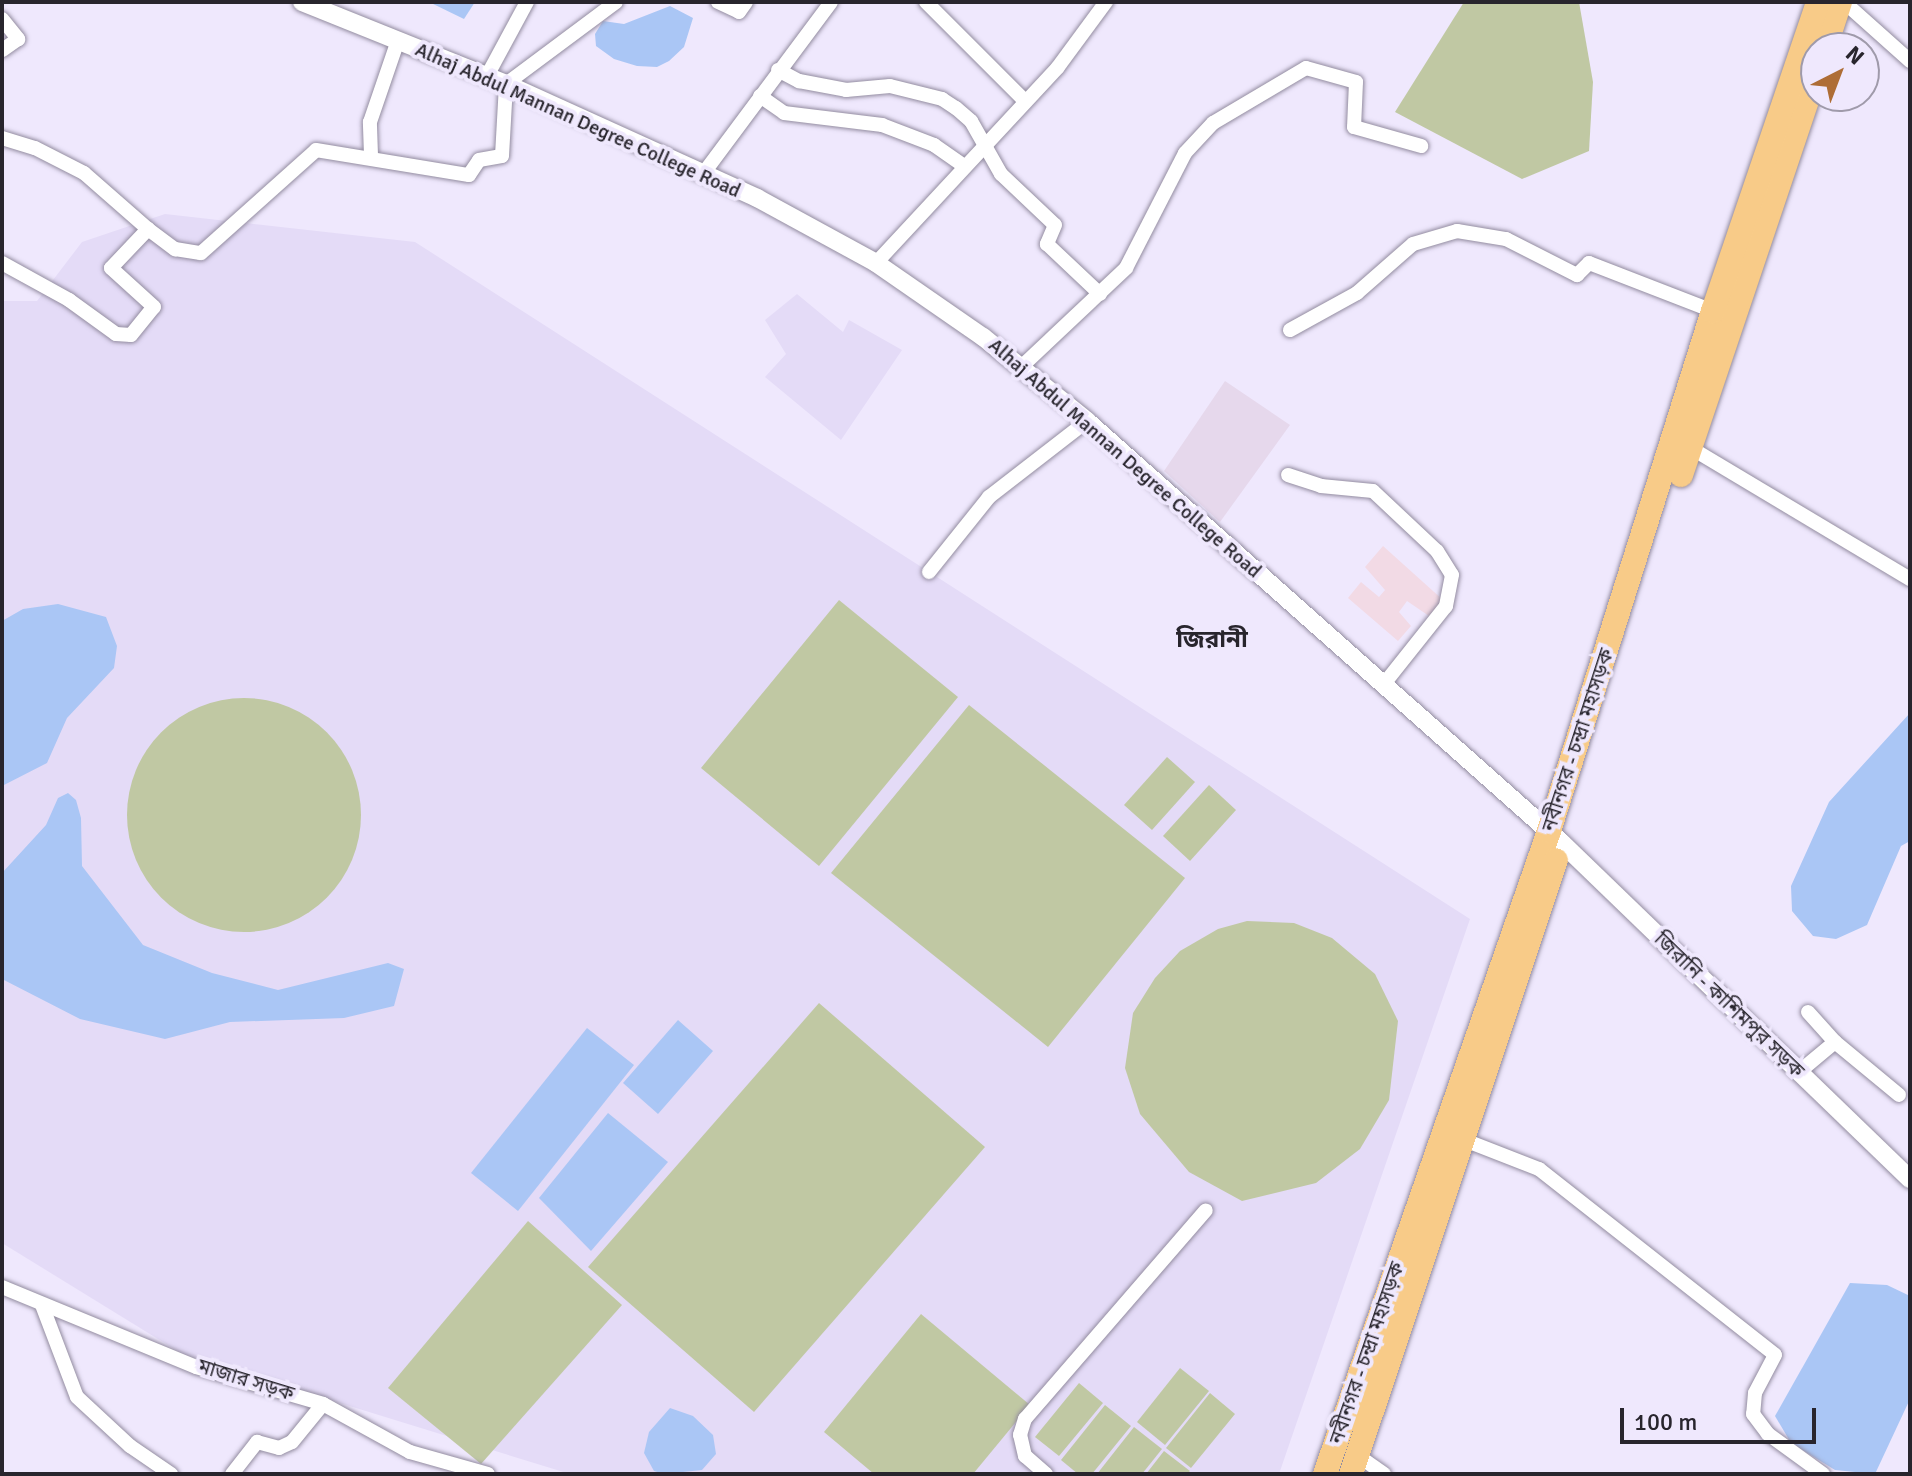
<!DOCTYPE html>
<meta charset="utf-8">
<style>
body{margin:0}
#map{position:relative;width:1912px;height:1476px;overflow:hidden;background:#efe8fd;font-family:Signika,"Noto Sans Bengali",sans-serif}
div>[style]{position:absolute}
.built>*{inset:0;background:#e4dbf7}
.industrial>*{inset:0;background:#e6d8ec}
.medical>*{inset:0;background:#f2dae5}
.green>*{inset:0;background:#c0c8a3}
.round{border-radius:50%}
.water>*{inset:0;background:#aac6f5}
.roads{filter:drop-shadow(0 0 2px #938ca0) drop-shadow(0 0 2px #938ca0)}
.minor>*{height:14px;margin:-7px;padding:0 7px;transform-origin:7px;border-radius:7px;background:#fff}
.tertiary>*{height:18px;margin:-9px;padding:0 9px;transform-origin:9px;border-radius:9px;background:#fff}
.trunk>*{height:24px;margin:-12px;padding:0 12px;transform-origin:12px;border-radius:12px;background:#f8cb88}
span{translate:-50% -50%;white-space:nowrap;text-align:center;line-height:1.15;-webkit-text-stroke:8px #efe8fd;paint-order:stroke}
.street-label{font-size:20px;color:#28252d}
.quarter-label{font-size:24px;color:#28252d;font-weight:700}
.frame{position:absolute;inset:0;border:4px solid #28252d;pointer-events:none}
.north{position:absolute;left:1800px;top:32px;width:80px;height:80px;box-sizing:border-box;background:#efe8fd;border:2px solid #9f9aaa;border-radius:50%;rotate:42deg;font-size:22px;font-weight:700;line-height:32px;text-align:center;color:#28252d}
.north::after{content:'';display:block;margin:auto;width:28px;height:36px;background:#ae6d36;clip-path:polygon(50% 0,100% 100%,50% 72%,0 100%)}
.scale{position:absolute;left:1620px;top:1408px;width:196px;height:36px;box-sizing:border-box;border:4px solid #28252d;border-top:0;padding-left:10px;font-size:24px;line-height:28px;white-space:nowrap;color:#28252d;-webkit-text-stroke:6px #efe8fd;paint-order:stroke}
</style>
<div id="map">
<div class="built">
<div style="clip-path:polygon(165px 214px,415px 242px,1470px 919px,1279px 1474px,570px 1474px,184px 1355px,2px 1243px,2px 301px,37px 301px,82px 242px)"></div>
<div style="clip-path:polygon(797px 294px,843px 332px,849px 320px,902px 350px,841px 440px,765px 377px,786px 354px,765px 320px)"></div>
</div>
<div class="industrial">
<div style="clip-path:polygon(1225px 381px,1290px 425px,1220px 522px,1164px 471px)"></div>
</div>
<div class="medical">
<div style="clip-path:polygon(1383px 546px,1443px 600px,1429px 616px,1407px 601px,1399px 612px,1411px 626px,1398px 641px,1348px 598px,1361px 582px,1379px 597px,1385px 590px,1365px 567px)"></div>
</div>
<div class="green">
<div style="clip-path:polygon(1464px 2px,1579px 2px,1593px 82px,1589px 151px,1522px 179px,1395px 112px)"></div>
<div style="clip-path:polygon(839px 600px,958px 697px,819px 866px,701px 768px)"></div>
<div class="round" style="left:127px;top:698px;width:234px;height:234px"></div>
<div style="clip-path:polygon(969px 705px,1185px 878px,1048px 1047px,831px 873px)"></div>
<div style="clip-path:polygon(1167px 757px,1195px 782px,1152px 830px,1124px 805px)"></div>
<div style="clip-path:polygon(1209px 785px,1236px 810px,1190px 861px,1163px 836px)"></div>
<div style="clip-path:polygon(1247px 921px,1294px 923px,1332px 938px,1375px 974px,1398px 1021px,1389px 1100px,1360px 1149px,1316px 1183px,1242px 1201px,1189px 1172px,1140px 1114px,1125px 1068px,1133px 1013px,1155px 978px,1180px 951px,1218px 929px)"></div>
<div style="clip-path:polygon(819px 1003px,985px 1147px,754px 1412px,588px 1267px)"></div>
<div style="clip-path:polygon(528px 1221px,622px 1305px,481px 1464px,388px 1388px)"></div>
<div style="clip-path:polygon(921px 1314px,1030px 1405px,973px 1474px,874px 1474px,824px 1432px)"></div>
<div style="clip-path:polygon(1180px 1368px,1209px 1391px,1165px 1445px,1137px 1422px)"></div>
<div style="clip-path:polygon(1079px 1383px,1103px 1403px,1059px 1456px,1035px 1437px)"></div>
<div style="clip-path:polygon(1210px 1393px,1235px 1414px,1191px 1468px,1166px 1448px)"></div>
<div style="clip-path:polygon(1105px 1405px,1131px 1426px,1092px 1474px,1078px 1474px,1061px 1460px)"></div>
<div style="clip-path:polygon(1134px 1427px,1162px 1449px,1142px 1474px,1097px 1474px)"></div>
<div style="clip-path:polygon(1164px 1451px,1190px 1471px,1187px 1474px,1146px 1474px)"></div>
</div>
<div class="water">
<div style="clip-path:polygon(429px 2px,475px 2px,464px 19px)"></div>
<div style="clip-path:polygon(670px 6px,693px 18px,684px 47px,669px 61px,657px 67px,637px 66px,614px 59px,596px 46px,595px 34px,603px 21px,624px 24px)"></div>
<div style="clip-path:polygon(58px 604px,106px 617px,117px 646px,114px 668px,67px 718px,47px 763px,2px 786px,2px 621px,23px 609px)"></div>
<div style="clip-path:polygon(1910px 713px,1910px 841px,1901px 846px,1867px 925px,1836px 939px,1813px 936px,1792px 911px,1791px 886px,1829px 802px)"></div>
<div style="clip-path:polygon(68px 793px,76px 800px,81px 818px,82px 866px,143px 945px,212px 973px,278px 990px,388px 963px,404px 969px,394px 1006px,344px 1018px,230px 1022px,165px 1039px,80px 1019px,2px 979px,2px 873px,46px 825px,58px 798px)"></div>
<div style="clip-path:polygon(678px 1020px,713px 1051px,658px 1114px,623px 1083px)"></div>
<div style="clip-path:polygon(587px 1028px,634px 1065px,518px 1211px,471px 1173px)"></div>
<div style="clip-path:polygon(608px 1113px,668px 1162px,591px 1251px,539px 1198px)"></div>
<div style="clip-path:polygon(1850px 1283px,1887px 1285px,1910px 1296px,1910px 1399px,1875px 1474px,1835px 1470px,1791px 1443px,1775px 1416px)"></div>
<div style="clip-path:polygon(670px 1408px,693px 1416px,713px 1435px,716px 1454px,702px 1470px,664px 1474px,654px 1471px,644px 1453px,649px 1432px)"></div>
</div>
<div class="roads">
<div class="minor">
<div style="left:718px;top:2px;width:23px;rotate:25deg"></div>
<div style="left:739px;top:12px;width:12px;rotate:-55deg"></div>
<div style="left:926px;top:2px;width:140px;rotate:45deg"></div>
<div style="left:1844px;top:2px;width:89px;rotate:41.8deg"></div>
<div style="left:2px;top:19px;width:26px;rotate:51deg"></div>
<div style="left:18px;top:39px;width:19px;rotate:145deg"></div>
<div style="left:778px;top:70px;width:24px;rotate:28deg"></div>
<div style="left:799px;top:81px;width:48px;rotate:10.8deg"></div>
<div style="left:846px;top:90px;width:44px;rotate:-5.2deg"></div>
<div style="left:890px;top:86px;width:54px;rotate:14deg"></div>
<div style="left:942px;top:99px;width:17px;rotate:33deg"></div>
<div style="left:956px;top:108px;width:20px;rotate:41deg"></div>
<div style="left:971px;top:121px;width:61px;rotate:60.5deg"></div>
<div style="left:1001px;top:174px;width:74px;rotate:43.4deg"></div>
<div style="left:1055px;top:225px;width:21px;rotate:113deg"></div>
<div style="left:1047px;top:244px;width:73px;rotate:43.3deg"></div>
<div style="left:487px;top:76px;width:84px;rotate:-61.6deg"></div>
<div style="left:760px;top:96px;width:29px;rotate:35deg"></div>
<div style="left:784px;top:113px;width:99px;rotate:7deg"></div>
<div style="left:882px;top:125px;width:56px;rotate:21deg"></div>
<div style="left:934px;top:145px;width:35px;rotate:35deg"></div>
<div style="left:2px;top:138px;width:34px;rotate:17deg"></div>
<div style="left:35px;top:148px;width:55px;rotate:27deg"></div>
<div style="left:84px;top:173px;width:85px;rotate:41.2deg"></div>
<div style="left:371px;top:155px;width:33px;rotate:-92deg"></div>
<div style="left:370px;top:122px;width:87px;rotate:-71.1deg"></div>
<div style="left:703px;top:174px;width:214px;rotate:-53.3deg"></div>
<div style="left:2px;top:263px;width:77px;rotate:28.9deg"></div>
<div style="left:69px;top:300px;width:58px;rotate:35.9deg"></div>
<div style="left:116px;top:334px;width:15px;rotate:4deg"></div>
<div style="left:131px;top:335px;width:36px;rotate:-51deg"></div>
<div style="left:154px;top:307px;width:58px;rotate:-137.8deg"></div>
<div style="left:111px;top:268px;width:54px;rotate:-46.5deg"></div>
<div style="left:148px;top:229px;width:34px;rotate:37deg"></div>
<div style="left:175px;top:249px;width:26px;rotate:9deg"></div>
<div style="left:201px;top:253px;width:154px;rotate:-41.8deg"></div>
<div style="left:316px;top:150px;width:155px;rotate:9.3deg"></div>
<div style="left:469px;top:175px;width:18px;rotate:-56deg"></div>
<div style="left:479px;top:160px;width:23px;rotate:-10deg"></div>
<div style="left:502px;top:156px;width:72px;rotate:-86.8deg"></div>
<div style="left:506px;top:84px;width:137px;rotate:-36.7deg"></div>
<div style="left:876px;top:263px;width:267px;rotate:-47.1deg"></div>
<div style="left:1058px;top:67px;width:81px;rotate:-53.6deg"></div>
<div style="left:1290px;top:330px;width:77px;rotate:-28.9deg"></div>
<div style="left:1357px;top:293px;width:74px;rotate:-41.2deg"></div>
<div style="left:1413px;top:244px;width:46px;rotate:-16.5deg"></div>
<div style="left:1457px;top:231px;width:50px;rotate:9.3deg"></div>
<div style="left:1506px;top:239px;width:80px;rotate:26.9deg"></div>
<div style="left:1577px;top:275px;width:17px;rotate:-45deg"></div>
<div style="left:1589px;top:263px;width:133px;rotate:21.2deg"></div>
<div style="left:1020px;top:368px;width:146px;rotate:-43.3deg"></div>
<div style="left:1126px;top:268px;width:129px;rotate:-62.8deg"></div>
<div style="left:1185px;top:153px;width:41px;rotate:-47deg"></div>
<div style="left:1213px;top:123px;width:108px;rotate:-30.6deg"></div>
<div style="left:1306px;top:68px;width:52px;rotate:15.6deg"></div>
<div style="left:1356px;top:82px;width:45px;rotate:92.5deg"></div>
<div style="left:1354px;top:127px;width:70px;rotate:15.8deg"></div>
<div style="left:1686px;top:445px;width:261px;rotate:30.9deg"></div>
<div style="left:1288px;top:475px;width:35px;rotate:18deg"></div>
<div style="left:1321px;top:486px;width:52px;rotate:5.5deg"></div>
<div style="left:1373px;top:491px;width:88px;rotate:43.2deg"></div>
<div style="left:1437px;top:551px;width:28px;rotate:58deg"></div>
<div style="left:1452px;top:575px;width:32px;rotate:101deg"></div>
<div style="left:1446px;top:606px;width:100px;rotate:128.5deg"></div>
<div style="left:929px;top:572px;width:96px;rotate:-51.3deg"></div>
<div style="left:989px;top:497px;width:124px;rotate:-37.8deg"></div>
<div style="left:1808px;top:1012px;width:40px;rotate:48deg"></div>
<div style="left:1799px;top:1072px;width:47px;rotate:-39.8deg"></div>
<div style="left:1835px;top:1042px;width:83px;rotate:39.6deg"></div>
<div style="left:1462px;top:1139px;width:83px;rotate:21.3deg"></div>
<div style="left:1539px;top:1169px;width:300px;rotate:38.2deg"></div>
<div style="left:1775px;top:1355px;width:43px;rotate:117.8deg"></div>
<div style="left:1755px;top:1393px;width:21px;rotate:95deg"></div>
<div style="left:1753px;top:1414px;width:25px;rotate:53deg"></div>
<div style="left:1768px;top:1434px;width:68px;rotate:36deg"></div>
<div style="left:2px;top:1287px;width:210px;rotate:22.4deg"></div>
<div style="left:196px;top:1367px;width:132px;rotate:16.2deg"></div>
<div style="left:323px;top:1404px;width:99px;rotate:28.9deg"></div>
<div style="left:410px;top:1452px;width:81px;rotate:15.8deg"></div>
<div style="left:42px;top:1305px;width:98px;rotate:69.2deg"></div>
<div style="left:77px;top:1397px;width:72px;rotate:42.8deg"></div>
<div style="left:130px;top:1446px;width:50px;rotate:34.3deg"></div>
<div style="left:1357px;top:1455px;width:33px;rotate:35deg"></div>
<div style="left:232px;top:1474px;width:41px;rotate:-52deg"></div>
<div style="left:257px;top:1442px;width:23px;rotate:15deg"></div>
<div style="left:279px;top:1448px;width:14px;rotate:-25deg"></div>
<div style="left:292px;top:1442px;width:49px;rotate:-50.8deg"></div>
<div style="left:1046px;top:1474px;width:28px;rotate:-139deg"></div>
<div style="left:1025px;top:1456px;width:22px;rotate:-103deg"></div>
<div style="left:1020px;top:1435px;width:17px;rotate:-73deg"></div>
<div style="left:1025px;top:1419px;width:276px;rotate:-49.1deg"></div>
</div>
<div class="tertiary">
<div style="left:302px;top:2px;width:220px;rotate:21.9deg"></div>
<div style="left:506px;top:84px;width:276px;rotate:24.4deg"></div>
<div style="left:757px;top:198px;width:136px;rotate:28.6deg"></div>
<div style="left:876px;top:263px;width:130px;rotate:34.7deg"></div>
<div style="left:983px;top:337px;width:134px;rotate:38.9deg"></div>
<div style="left:1087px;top:421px;width:635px;rotate:41.62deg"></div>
<div style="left:1562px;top:843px;width:484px;rotate:44deg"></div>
</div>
<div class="trunk">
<div style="left:1825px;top:48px;width:48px;rotate:-71.9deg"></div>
<div style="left:1681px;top:475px;width:422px;rotate:-71.4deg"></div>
<div style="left:1325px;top:1474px;width:681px;rotate:-70.79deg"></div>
<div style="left:1549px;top:831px;width:545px;rotate:-72.5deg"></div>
<div style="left:1713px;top:311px;width:326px;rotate:-71.2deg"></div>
<div style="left:1351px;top:1474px;width:647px;rotate:-71.54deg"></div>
</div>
</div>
<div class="street-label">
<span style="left:578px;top:120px;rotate:24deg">Alhaj Abdul Mannan Degree College Road</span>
<span style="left:1125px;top:458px;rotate:41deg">Alhaj Abdul Mannan Degree College Road</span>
<span style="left:1578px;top:740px;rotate:-72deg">নবীনগর - চন্দ্রা মহাসড়ক</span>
<span style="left:1729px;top:1005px;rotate:44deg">জিরানি - কাশিমপুর সড়ক</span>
<span style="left:1367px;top:1353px;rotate:-71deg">নবীনগর - চন্দ্রা মহাসড়ক</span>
<span style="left:246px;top:1380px;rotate:17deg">মাজার সড়ক</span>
</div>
<div class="quarter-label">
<span style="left:1212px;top:640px">জিরানী</span>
</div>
<div class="frame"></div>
<div class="north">N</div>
<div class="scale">100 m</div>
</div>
